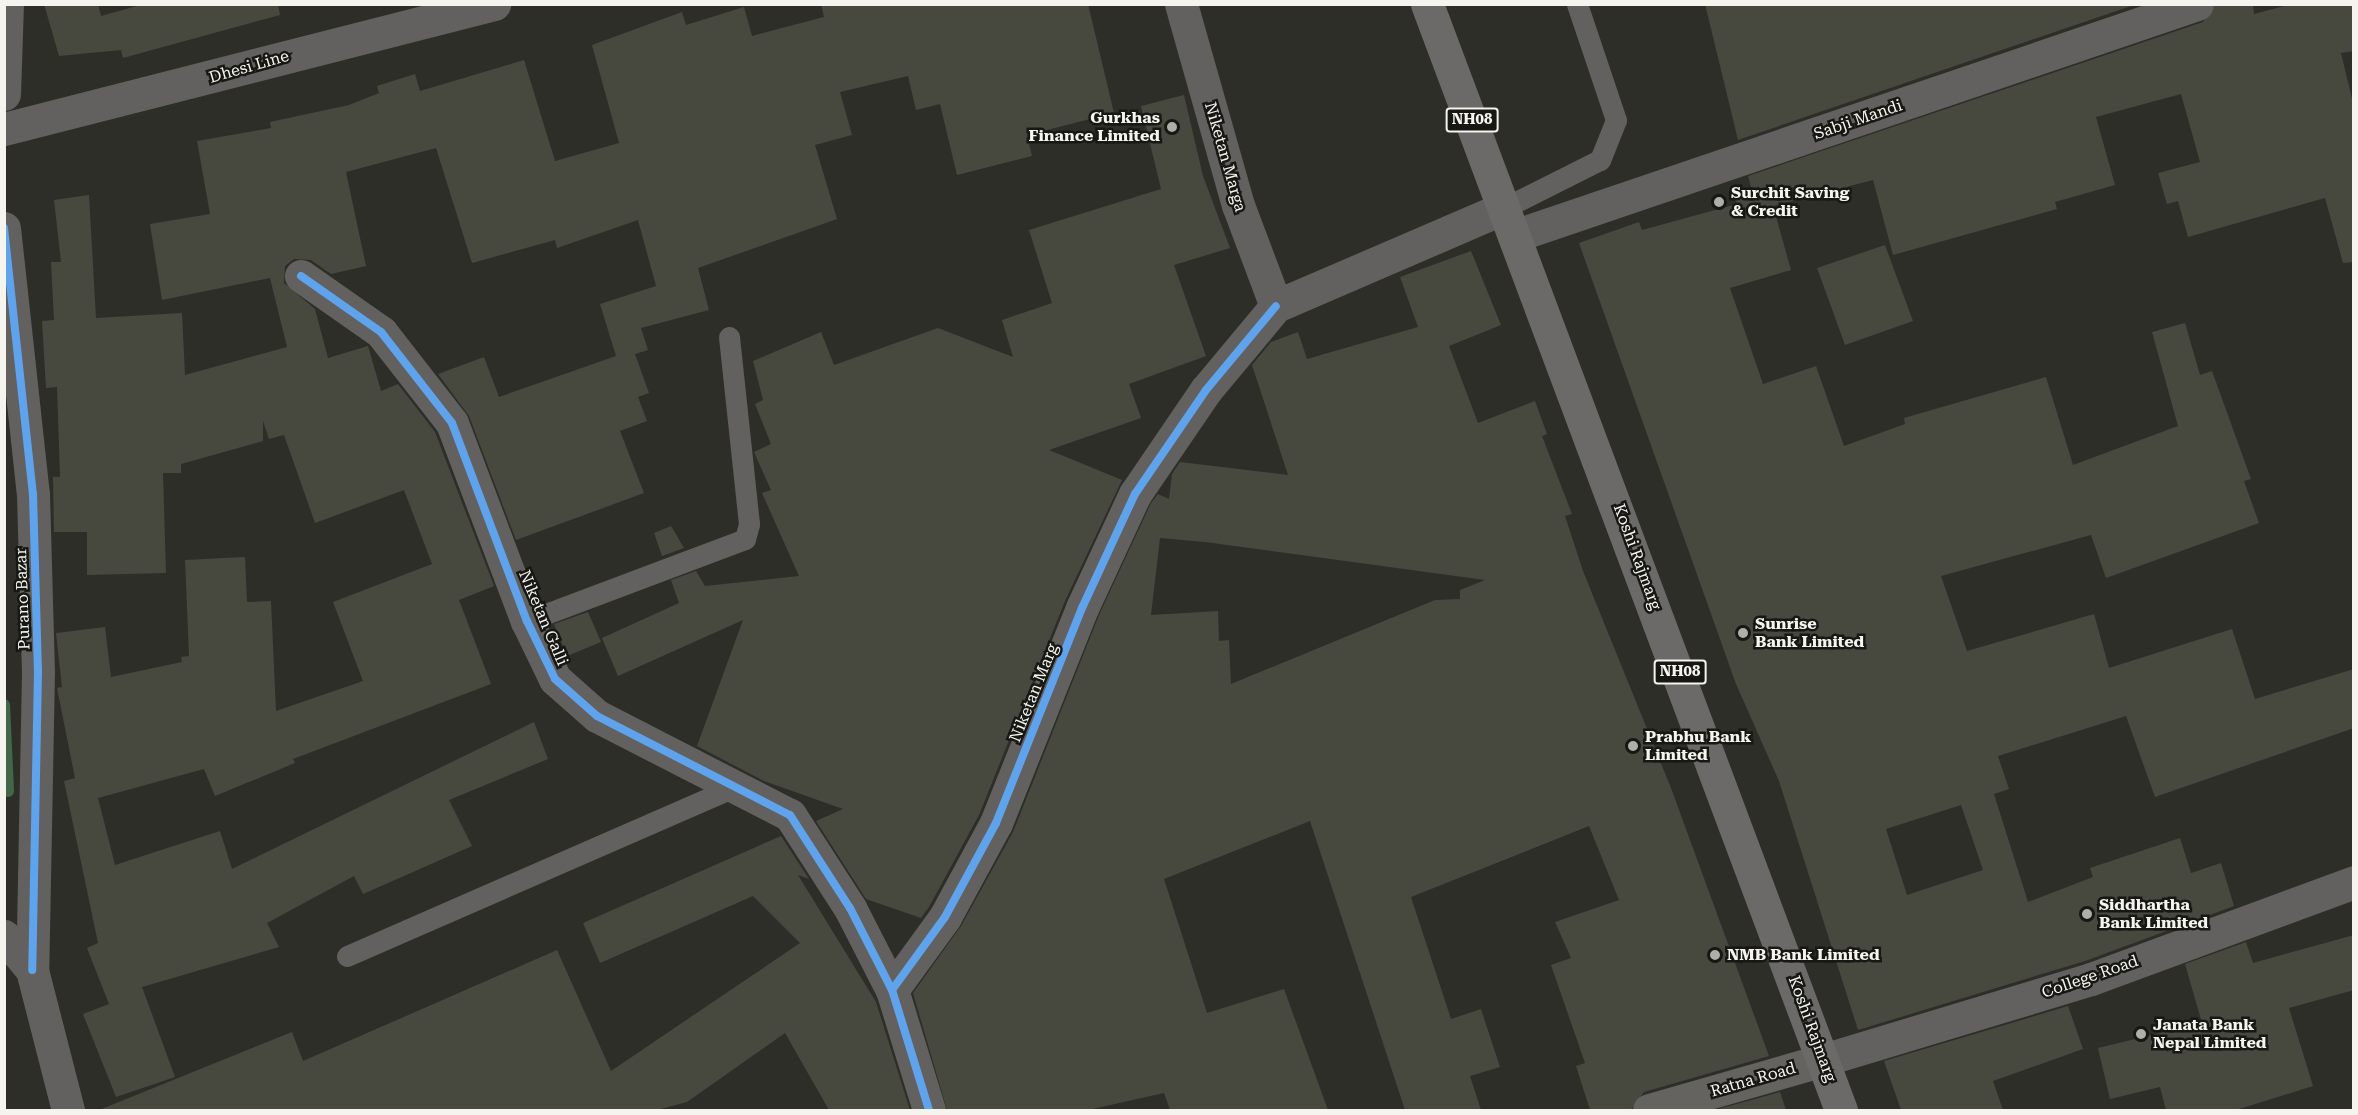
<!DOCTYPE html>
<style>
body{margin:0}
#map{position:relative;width:2358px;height:1115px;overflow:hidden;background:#2e2e29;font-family:"Roboto Serif",serif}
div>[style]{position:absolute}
.stream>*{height:12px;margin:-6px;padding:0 6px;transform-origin:6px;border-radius:6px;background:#426648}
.building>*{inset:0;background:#47493f}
.lane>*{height:21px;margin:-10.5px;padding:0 10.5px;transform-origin:10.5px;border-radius:10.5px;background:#62615f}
.street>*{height:33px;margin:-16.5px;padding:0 16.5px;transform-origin:16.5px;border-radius:16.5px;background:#62615f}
.secondary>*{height:33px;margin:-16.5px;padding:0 16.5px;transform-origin:16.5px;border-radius:16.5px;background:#646360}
.primary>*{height:33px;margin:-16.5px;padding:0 16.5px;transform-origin:16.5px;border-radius:16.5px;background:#6b6a68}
.cycleway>*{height:8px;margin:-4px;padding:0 4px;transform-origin:4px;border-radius:4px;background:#60a3ed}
.dots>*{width:16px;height:16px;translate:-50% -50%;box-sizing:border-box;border:3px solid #171713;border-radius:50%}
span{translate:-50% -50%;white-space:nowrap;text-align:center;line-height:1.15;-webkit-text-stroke:5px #171713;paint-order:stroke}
.shield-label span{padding:2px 4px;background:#171713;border:2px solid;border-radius:4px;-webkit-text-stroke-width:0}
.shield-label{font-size:15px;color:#f5f4ef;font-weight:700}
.street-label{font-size:16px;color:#f5f4ef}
.poi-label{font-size:16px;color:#f5f4ef;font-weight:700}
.right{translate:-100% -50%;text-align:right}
.left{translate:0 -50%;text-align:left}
.frame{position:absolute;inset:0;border:6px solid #f5f4ef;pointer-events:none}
</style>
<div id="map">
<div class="stream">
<div style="left:4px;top:705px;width:86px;rotate:87.3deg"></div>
</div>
<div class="building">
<div style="clip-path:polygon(44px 4px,98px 4px,101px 16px,144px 4px,278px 4px,280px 15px,123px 58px,121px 50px,59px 56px)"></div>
<div style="clip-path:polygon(821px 4px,1088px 4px,1114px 113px,1027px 135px,1032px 156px,957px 175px,940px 104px,916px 110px,908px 76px,840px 92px,852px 135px,815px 145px,837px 219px,698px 268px,709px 310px,641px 328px,648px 350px,635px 354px,649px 393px,638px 397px,647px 421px,620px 431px,644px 493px,516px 540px,469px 416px,438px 374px,484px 357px,499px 397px,616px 356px,600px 304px,656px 286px,638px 220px,557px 248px,555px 240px,472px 263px,436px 148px,346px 172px,366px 266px,331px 274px,311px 260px,294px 259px,285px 266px,284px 283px,315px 309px,328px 358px,368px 346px,381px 391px,398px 384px,435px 432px,494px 586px,459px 600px,491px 684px,293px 759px,295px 763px,215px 796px,204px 769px,98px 798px,115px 865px,220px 831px,232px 869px,534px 722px,548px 759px,449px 800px,472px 846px,363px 894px,354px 876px,267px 923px,279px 947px,142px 987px,175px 1077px,116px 1097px,83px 1014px,109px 1004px,87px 948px,98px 943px,64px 781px,75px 778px,57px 688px,62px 687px,56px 633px,105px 627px,111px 677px,182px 662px,181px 657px,189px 656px,185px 560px,245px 557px,247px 602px,271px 601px,276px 711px,363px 681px,333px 602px,432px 564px,404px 490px,315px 523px,284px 435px,269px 439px,263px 421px,263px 441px,181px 464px,181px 473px,163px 473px,166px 573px,87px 575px,87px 532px,54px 532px,53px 477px,60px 477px,57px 387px,46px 388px,42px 321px,54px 320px,51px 262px,61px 262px,54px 200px,89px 195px,96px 318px,182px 313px,185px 375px,287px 347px,270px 278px,162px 300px,150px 224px,210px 214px,197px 141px,271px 128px,270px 122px,349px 105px,379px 93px,377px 86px,415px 74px,420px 91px,524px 60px,555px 161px,619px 143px,592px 45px,682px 12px,686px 25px,744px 7px,752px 36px,824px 17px)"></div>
<div style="clip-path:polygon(1705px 4px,2137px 4px,1738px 140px)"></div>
<div style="clip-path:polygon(evenodd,2215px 4px,2253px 4px,2254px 14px,2292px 4px,2354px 4px,2354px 51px,2341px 53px,2354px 107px,2354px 262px,2343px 263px,2325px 198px,2188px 237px,2178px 201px,2167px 204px,2158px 173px,2200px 162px,2181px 94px,2096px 117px,2115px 185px,2055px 202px,2057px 209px,1893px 255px,1873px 180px,1773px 206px,1791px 270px,1730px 288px,1763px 384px,1816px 366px,1844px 446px,1905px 424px,1904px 418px,2046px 377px,2073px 465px,2178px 426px,2152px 332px,2185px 323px,2200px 375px,2212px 371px,2251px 479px,2244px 481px,2259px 523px,2106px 578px,2091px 535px,1941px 576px,1967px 651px,2094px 614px,2109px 668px,2232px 629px,2255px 699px,2354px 669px,2354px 728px,2155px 797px,2126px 716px,1998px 756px,2009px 789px,1994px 794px,2028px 902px,2093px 877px,2090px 868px,2180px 838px,2191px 873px,2221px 863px,2234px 906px,2085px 961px,1858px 1030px,1779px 781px,1736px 684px,1579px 243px,1639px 222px,1642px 230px,1737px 204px,1733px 192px,1751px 187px,1748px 176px,2203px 22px,2215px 4px,1961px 805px,1983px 870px,1907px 895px,1886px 829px,1961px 805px)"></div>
<div style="clip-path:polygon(1184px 95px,1203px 176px,1230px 248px,1174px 265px,1206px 356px,1129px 384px,1141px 418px,1049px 450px,1122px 480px,1065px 601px,979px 815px,929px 907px,921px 918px,866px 899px,816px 821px,843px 809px,764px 781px,697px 746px,743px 620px,618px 676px,602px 638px,679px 603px,671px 580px,696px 571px,705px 586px,799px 576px,762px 493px,771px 490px,754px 452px,771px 444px,755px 404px,763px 400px,753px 361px,821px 332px,834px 365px,938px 328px,1013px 357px,1002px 320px,1052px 303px,1029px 230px,1161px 189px,1141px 106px)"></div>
<div style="clip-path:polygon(1885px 245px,1913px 321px,1845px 345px,1817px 268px)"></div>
<div style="clip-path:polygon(evenodd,1471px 251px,1501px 325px,1449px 346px,1478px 423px,1535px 401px,1547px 434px,1542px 436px,1572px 514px,1565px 516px,1583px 571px,1671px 788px,1769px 1056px,1644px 1092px,1631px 1110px,1590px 1110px,1576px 1066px,1585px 1063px,1551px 965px,1571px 958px,1555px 922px,1619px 900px,1589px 826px,1411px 897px,1451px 1019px,1481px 1009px,1500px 1067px,1470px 1076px,1481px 1110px,1405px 1110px,1310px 821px,1164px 879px,1207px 1013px,1284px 989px,1328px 1110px,1170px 1110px,1164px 1093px,1088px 1110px,947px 1110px,913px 993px,961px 926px,1013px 832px,1099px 615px,1151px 503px,1158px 494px,1169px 499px,1172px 474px,1180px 462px,1288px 475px,1252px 365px,1271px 342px,1298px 332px,1307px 359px,1418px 327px,1400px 277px,1471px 251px,1160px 538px,1205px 542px,1485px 580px,1460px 590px,1460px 599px,1435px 600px,1231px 684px,1229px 640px,1219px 641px,1218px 611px,1151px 615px,1160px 538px)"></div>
<div style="clip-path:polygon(671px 526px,684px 548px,662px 556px,654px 533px)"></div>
<div style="clip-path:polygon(588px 612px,601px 642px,567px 656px,554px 624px)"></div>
<div style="clip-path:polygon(781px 836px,809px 879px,798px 875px,876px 1002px,910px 1110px,829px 1110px,785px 1033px,687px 1102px,657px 1110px,99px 1110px,292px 1032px,303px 1061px,557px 950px,611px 1071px,800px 943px,753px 896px,600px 963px,583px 923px)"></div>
<div style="clip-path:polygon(2354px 935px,2354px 990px,2289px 1008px,2313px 1086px,2236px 1110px,2166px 1110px,2160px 1087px,2110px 1099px,2098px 1048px,2202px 1023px,2185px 964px,2246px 942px,2253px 963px)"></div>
<div style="clip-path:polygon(2068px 1006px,2083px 1049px,1993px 1081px,2003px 1110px,1901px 1110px,1884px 1061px)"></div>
<div style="clip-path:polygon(1780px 1092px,1786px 1110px,1715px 1110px)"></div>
</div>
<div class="lane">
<div style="left:1506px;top:207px;width:105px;rotate:-26.6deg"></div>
<div style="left:1600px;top:160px;width:43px;rotate:-68.2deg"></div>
<div style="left:1616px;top:120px;width:122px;rotate:-108.6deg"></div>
<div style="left:527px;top:621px;width:233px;rotate:-20.6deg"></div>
<div style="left:745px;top:539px;width:16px;rotate:-75deg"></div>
<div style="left:749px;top:524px;width:188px;rotate:-96.1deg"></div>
<div style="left:347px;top:956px;width:419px;rotate:-23.6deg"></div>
</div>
<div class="street">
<div style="left:1181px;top:4px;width:209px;rotate:74.2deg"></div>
<div style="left:1238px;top:205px;width:108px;rotate:69.4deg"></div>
<div style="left:4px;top:94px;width:90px;rotate:-88.1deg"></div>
<div style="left:4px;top:129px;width:506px;rotate:-14.31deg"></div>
<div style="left:4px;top:228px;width:268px;rotate:83.8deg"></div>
<div style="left:33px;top:494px;width:177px;rotate:88.4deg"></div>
<div style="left:38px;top:671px;width:299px;rotate:91.1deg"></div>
<div style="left:1517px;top:235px;width:718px;rotate:-18.76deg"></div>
<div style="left:301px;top:276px;width:98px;rotate:35deg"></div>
<div style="left:381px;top:332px;width:115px;rotate:52deg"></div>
<div style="left:452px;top:423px;width:212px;rotate:69.3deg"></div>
<div style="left:527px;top:621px;width:64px;rotate:64.2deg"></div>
<div style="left:555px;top:679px;width:56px;rotate:41.4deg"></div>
<div style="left:597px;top:716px;width:217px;rotate:27.2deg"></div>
<div style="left:790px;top:815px;width:111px;rotate:57.2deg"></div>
<div style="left:850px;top:908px;width:92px;rotate:62.9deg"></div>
<div style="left:1276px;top:306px;width:250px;rotate:-23.3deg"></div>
<div style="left:4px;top:936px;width:44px;rotate:50.5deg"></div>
<div style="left:32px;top:970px;width:145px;rotate:75.6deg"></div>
<div style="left:1823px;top:1060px;width:280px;rotate:-16.8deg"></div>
<div style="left:2091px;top:979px;width:280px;rotate:-20.2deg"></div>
<div style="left:929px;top:1110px;width:126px;rotate:-107.1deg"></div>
<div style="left:892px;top:990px;width:90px;rotate:-54deg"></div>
<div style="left:945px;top:917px;width:107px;rotate:-61.5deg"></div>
<div style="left:996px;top:823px;width:232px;rotate:-68.2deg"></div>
<div style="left:1082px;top:608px;width:126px;rotate:-65.1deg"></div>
<div style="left:1135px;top:494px;width:126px;rotate:-55.7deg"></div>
<div style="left:1206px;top:390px;width:109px;rotate:-50.2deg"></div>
</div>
<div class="secondary">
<div style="left:1649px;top:1110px;width:181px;rotate:-16deg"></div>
</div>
<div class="primary">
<div style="left:1427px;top:4px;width:1181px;rotate:69.48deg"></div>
</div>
<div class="cycleway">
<div style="left:4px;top:228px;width:268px;rotate:83.8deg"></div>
<div style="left:33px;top:494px;width:177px;rotate:88.4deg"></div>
<div style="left:38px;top:671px;width:299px;rotate:91.1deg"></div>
<div style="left:301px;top:276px;width:98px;rotate:35deg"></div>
<div style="left:381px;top:332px;width:115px;rotate:52deg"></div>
<div style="left:452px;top:423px;width:212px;rotate:69.3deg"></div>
<div style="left:527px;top:621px;width:64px;rotate:64.2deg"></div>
<div style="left:555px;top:679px;width:56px;rotate:41.4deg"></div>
<div style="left:597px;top:716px;width:217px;rotate:27.2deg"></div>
<div style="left:790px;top:815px;width:111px;rotate:57.2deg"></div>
<div style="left:850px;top:908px;width:92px;rotate:62.9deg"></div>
<div style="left:929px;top:1110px;width:126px;rotate:-107.1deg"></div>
<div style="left:892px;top:990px;width:90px;rotate:-54deg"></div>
<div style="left:945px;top:917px;width:107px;rotate:-61.5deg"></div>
<div style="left:996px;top:823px;width:232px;rotate:-68.2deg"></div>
<div style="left:1082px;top:608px;width:126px;rotate:-65.1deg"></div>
<div style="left:1135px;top:494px;width:126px;rotate:-55.7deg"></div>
<div style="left:1206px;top:390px;width:109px;rotate:-50.2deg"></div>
</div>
<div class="dots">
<div style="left:1172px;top:127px;background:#afafaa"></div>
<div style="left:1719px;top:202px;background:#afafaa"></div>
<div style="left:1743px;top:633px;background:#afafaa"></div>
<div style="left:1633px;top:746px;background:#afafaa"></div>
<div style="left:2087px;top:914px;background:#afafaa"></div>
<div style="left:1715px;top:955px;background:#afafaa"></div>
<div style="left:2141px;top:1034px;background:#afafaa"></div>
</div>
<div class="shield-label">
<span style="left:1472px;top:120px">NH08</span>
<span style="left:1680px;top:672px">NH08</span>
</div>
<div class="street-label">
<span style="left:249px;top:67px;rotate:-16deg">Dhesi Line</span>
<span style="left:1858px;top:120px;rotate:-19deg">Sabji Mandi</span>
<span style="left:1225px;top:157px;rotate:74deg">Niketan Marga</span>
<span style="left:1637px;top:557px;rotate:70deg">Koshi Rajmarg</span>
<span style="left:23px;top:599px;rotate:-92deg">Purano Bazar</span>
<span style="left:543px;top:618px;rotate:67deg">Niketan Galli</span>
<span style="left:1034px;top:693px;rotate:-68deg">Niketan Marg</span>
<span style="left:2090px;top:977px;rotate:-19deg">College Road</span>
<span style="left:1812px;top:1029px;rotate:70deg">Koshi Rajmarg</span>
<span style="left:1753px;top:1080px;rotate:-16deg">Ratna Road</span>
</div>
<div class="poi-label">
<span class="right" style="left:1160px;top:127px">Gurkhas<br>Finance Limited</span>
<span class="left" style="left:1731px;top:202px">Surchit Saving<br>&amp; Credit</span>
<span class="left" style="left:1755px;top:633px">Sunrise<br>Bank Limited</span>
<span class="left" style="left:1645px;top:746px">Prabhu Bank<br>Limited</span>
<span class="left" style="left:2099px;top:914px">Siddhartha<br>Bank Limited</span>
<span class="left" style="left:1727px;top:955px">NMB Bank Limited</span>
<span class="left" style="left:2153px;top:1034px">Janata Bank<br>Nepal Limited</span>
</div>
<div class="frame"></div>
</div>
